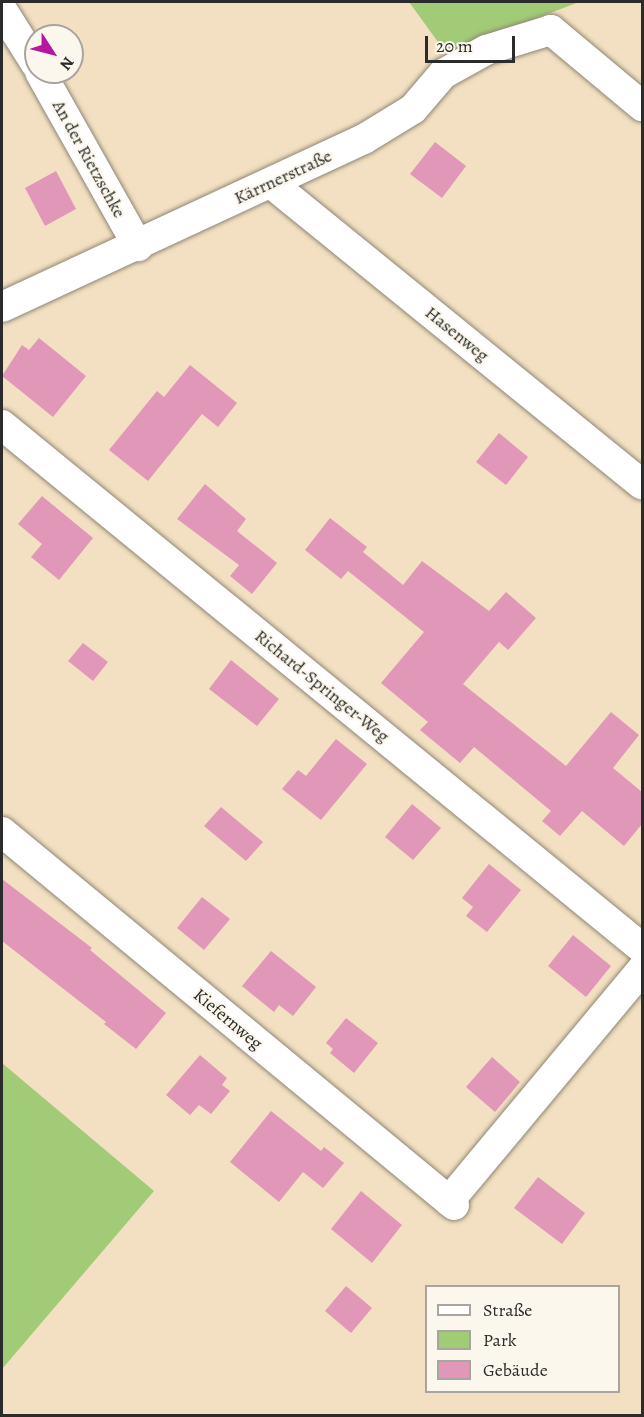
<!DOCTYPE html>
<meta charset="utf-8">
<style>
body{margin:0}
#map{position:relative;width:644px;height:1417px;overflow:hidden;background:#f3e0c2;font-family:Alegreya,serif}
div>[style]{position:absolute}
.green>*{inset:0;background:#a1cb77}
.building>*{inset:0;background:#e197b7}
.roads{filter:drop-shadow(0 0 2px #8f8676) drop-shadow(0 0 2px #8f8676)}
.minor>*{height:30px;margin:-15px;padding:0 15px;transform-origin:15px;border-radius:15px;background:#fff}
span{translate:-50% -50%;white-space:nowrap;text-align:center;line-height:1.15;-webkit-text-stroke:4.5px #fbf7ec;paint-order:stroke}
.street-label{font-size:18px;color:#2b2b2b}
.frame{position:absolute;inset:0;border:3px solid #2b2b2b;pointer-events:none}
.legend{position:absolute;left:425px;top:1285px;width:195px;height:108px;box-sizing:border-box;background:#fbf7ec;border:2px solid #a8a59f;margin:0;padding:8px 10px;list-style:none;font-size:18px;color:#2b2b2b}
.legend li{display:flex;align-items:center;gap:12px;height:30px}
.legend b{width:30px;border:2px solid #a8a59f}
.north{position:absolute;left:24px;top:24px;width:60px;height:60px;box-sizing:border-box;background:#fbf7ec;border:2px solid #a8a59f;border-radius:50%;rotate:126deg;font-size:16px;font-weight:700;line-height:24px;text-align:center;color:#2b2b2b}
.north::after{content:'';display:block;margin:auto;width:21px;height:27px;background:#b5179e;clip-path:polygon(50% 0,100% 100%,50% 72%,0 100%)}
.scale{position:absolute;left:425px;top:36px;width:90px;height:27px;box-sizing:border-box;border:3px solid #2b2b2b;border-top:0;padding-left:8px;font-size:18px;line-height:21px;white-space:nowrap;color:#2b2b2b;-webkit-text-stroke:4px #fbf7ec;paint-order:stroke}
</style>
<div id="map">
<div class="green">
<div style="clip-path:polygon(409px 2px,579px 2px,446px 53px)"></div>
<div style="clip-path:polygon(2px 1063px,154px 1191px,2px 1369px)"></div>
</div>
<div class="building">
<div style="clip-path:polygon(435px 142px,466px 166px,442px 198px,410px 174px)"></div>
<div style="clip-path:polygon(56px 171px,76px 209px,45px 226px,25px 188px)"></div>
<div style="clip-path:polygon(39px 338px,86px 376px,53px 417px,2px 376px,22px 345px,29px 350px)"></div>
<div style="clip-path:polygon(190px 365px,237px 403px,218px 427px,202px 414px,148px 481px,109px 450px,157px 391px,164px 397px)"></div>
<div style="clip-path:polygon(499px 433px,528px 457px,506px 485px,476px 462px)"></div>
<div style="clip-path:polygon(205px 484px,246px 519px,237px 531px,277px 563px,252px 594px,230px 576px,239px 565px,177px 519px)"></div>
<div style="clip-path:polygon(42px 496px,93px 538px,59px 580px,31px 557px,42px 544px,18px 524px)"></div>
<div style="clip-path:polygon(330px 518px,367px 547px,363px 552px,403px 585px,422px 561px,489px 611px,506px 592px,536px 618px,508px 650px,499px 642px,463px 684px,566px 766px,611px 712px,639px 735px,613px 768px,642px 792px,642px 824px,624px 846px,582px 811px,560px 836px,542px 821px,551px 811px,474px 747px,460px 763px,420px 730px,428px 722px,381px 683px,424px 632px,348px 571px,341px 579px,305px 550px)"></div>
<div style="clip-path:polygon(83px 643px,108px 662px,93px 681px,68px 661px)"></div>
<div style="clip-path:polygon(231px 660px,279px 699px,257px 726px,209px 689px)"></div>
<div style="clip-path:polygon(336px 739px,367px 764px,321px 820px,282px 789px,298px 770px,306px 776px)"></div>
<div style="clip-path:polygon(412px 804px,441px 828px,413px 860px,385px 837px)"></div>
<div style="clip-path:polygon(221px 807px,263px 842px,246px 861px,204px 826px)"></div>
<div style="clip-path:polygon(489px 864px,521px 890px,487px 932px,466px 916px,473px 907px,462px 898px)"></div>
<div style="clip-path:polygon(2px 879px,92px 948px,90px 950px,166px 1013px,136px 1049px,104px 1024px,106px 1022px,2px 941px)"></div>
<div style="clip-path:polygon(202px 897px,230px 919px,204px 950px,177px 928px)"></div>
<div style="clip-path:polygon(573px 935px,611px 966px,586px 997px,548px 966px)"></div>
<div style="clip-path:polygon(271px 951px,316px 987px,293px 1016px,279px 1005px,274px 1012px,242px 986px)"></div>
<div style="clip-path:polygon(346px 1018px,378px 1043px,354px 1073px,330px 1053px,333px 1049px,326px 1043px)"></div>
<div style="clip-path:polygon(200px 1055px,227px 1078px,222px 1085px,230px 1091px,211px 1114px,199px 1105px,190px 1115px,166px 1095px)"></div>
<div style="clip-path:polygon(492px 1057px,520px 1082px,495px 1112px,466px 1087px)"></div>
<div style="clip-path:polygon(271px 1111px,321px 1151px,324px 1147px,344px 1163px,323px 1188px,303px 1172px,279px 1202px,230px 1162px)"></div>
<div style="clip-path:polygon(538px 1177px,585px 1213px,562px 1244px,514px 1208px)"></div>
<div style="clip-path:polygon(361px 1191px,402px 1225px,372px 1263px,331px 1229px)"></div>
<div style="clip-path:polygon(346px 1286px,372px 1308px,351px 1333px,325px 1311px)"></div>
</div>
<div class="roads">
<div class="minor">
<div style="left:2px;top:10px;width:64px;rotate:57.8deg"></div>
<div style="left:40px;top:72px;width:200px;rotate:60.6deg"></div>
<div style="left:271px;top:183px;width:478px;rotate:39.1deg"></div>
<div style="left:2px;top:307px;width:399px;rotate:-24.9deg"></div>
<div style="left:364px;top:139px;width:57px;rotate:-31.5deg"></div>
<div style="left:413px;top:109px;width:46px;rotate:-49.4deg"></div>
<div style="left:443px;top:74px;width:49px;rotate:-29.2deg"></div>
<div style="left:486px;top:50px;width:68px;rotate:-17.1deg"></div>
<div style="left:551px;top:30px;width:119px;rotate:39.9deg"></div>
<div style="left:2px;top:425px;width:827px;rotate:39.26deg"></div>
<div style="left:2px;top:832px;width:586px;rotate:39.53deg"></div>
<div style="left:449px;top:1201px;width:302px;rotate:-50.2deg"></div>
</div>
</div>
<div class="street-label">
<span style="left:89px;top:159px;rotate:61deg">An der Rietzschke</span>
<span style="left:283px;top:177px;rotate:-25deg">Kärrnerstraße</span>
<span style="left:457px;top:334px;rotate:39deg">Hasenweg</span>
<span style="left:322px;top:686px;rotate:39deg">Richard-Springer-Weg</span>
<span style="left:228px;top:1019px;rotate:40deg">Kiefernweg</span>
</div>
<div class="frame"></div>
<ul class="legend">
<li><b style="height:8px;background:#fff"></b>Straße</li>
<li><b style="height:16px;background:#a1cb77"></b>Park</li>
<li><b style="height:16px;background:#e197b7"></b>Gebäude</li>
</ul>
<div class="north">N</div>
<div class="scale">20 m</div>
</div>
